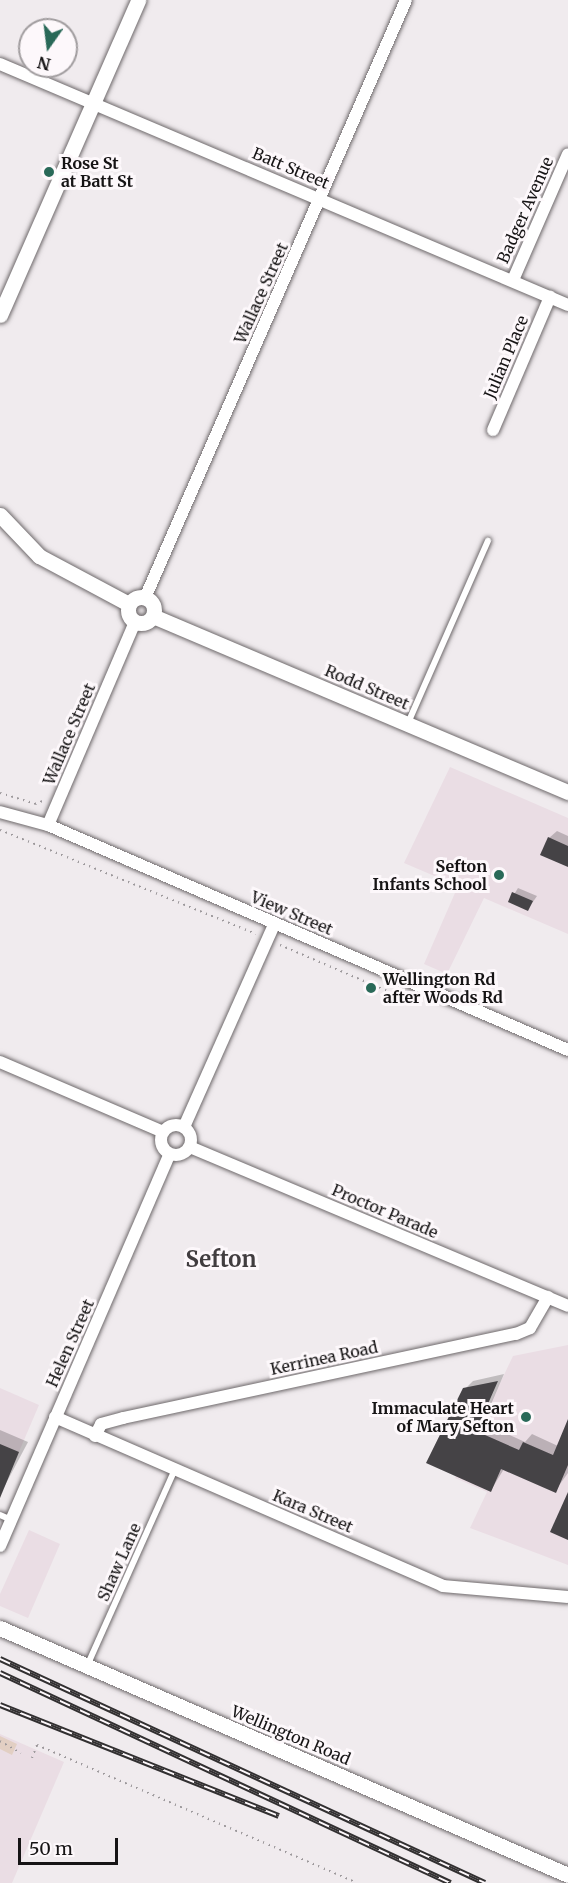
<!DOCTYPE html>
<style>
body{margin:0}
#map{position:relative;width:568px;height:1883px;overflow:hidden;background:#f0ebee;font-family:Merriweather,serif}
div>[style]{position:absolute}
.built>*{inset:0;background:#eadde4}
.green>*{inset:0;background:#e2cfc3}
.shadow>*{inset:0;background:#0003}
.building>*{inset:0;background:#454346}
.path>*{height:2px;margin-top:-1px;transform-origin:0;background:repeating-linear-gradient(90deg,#9d999c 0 1.5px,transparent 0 6px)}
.roads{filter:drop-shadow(0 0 2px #6e696b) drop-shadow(0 0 2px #6e696b)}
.service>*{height:6px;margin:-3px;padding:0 3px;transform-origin:3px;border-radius:3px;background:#fff}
.minor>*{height:12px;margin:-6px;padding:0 6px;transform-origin:6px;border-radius:6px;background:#fff}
.minor>.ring{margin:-6px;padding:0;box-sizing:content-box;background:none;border:12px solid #fff;border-radius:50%}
.tertiary>*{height:15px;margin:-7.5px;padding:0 7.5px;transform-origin:7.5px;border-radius:7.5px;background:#fff}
.tertiary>.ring{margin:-7.5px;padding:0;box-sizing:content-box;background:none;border:15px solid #fff;border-radius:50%}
.rail>*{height:6px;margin-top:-3px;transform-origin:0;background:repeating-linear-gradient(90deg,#fdf8fb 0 11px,#323031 0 22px);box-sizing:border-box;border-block:2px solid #323031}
.dots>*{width:16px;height:16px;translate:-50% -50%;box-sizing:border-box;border:3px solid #fdf8fb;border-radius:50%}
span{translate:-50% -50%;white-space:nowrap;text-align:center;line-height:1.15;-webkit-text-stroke:6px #fdf8fb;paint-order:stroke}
.poi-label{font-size:16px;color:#161415;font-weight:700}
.left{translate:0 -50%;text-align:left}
.right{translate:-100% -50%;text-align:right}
.street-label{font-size:16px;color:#161415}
.district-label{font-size:22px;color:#413d3f;font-weight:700}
.north{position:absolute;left:18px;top:18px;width:60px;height:60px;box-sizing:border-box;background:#fdf8fb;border:2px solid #a19d9f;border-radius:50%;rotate:194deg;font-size:16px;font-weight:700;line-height:24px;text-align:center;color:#161415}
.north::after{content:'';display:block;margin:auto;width:21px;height:27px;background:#296958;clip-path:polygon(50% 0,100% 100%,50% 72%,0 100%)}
.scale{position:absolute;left:18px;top:1838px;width:100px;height:27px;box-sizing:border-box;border:3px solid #161415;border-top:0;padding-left:8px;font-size:18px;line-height:21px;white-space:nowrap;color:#161415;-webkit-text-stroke:4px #fdf8fb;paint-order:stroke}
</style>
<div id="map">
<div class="built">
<div style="clip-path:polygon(450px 767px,568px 818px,568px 934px,484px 898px,447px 974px,424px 964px,458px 886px,404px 863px)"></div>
<div style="clip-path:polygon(568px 1345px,568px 1565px,470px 1528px,487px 1492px,455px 1478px,513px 1356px)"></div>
<div style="clip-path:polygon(0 1388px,39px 1405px,0 1496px)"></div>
<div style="clip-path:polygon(29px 1530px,60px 1544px,28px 1618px,0 1606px,0 1594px)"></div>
<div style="clip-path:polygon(0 1734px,64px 1762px,12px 1883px,0 1883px)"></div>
</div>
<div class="green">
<div style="clip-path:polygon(0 1736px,17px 1744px,12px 1755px,0 1749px)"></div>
</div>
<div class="shadow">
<div style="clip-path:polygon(557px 831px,568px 836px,568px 866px,549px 838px)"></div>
<div style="clip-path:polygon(518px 888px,537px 896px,528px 909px,510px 901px)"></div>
<div style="clip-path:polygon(504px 1374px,483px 1423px,525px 1442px,532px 1434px,558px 1446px,568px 1423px,568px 1473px,555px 1491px,504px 1469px,491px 1490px,465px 1389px,473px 1381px)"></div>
<div style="clip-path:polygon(0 1430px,28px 1442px,2px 1491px,0 1491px)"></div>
</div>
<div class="building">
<div style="clip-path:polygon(548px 837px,568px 846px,568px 867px,540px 855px)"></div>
<div style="clip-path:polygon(512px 892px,533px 901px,528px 911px,508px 902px)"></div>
<div style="clip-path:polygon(498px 1381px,476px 1431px,519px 1450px,523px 1442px,553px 1455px,568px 1419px,568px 1465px,556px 1493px,501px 1469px,491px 1492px,426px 1463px,463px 1388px)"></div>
<div style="clip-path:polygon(0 1444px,19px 1452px,0 1498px)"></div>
<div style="clip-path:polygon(568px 1492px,568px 1540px,550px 1532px)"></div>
</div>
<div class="path">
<div style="left:0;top:793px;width:37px;rotate:17deg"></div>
<div style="left:35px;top:804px;width:9px;rotate:-21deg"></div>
<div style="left:0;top:830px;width:276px;rotate:22.1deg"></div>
<div style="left:280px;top:945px;width:145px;rotate:23.2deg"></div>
<div style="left:0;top:1741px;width:24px;rotate:30deg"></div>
<div style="left:32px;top:1758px;width:14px;rotate:-69deg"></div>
<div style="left:37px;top:1745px;width:348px;rotate:23.3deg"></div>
</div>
<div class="roads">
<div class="service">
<div style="left:408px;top:723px;width:199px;rotate:-66.3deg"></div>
<div style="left:0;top:1515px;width:12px;rotate:24deg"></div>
<div style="left:87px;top:1666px;width:216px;rotate:-65.9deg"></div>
</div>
<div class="minor">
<div style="left:0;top:64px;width:617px;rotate:22.99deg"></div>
<div style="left:513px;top:280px;width:137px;rotate:-66.4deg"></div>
<div style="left:493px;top:430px;width:145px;rotate:-66.8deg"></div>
<div style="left:145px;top:598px;width:652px;rotate:-66.42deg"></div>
<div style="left:0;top:812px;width:50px;rotate:15.2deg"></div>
<div style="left:48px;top:825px;width:567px;rotate:23.4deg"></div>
<div style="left:48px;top:825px;width:221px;rotate:-66.8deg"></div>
<div style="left:0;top:1062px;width:177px;rotate:23.2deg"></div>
<div class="ring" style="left:161px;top:1125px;width:18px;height:18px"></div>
<div style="left:184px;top:1127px;width:223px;rotate:-66deg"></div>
<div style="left:190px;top:1147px;width:410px;rotate:22.8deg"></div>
<div style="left:55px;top:1417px;width:423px;rotate:23.5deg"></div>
<div style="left:443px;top:1586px;width:125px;rotate:5deg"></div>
<div style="left:95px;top:1436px;width:13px;rotate:-63deg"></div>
<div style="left:101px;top:1424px;width:23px;rotate:-15deg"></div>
<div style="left:123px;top:1418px;width:402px;rotate:-12.1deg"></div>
<div style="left:516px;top:1334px;width:15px;rotate:-23deg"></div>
<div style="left:530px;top:1328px;width:36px;rotate:-60deg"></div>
<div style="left:0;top:1546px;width:427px;rotate:-66.6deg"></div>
</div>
<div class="tertiary">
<div style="left:0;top:315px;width:344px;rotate:-66.3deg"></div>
<div style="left:0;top:515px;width:57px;rotate:46.4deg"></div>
<div style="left:39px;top:556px;width:102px;rotate:28.1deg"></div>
<div class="ring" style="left:128px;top:597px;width:11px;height:11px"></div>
<div style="left:153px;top:616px;width:451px;rotate:23deg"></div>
<div style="left:0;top:1628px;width:619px;rotate:23.5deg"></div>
</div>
</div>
<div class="rail">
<div style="left:0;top:1659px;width:534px;rotate:24.79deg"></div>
<div style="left:0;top:1673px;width:497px;rotate:25deg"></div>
<div style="left:0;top:1705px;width:300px;rotate:21.7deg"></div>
</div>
<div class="dots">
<div style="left:49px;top:172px;background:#296958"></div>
<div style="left:499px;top:875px;background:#296958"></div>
<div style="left:371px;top:988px;background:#296958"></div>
<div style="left:526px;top:1417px;background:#296958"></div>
</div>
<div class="poi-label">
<span class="left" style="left:61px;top:172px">Rose St<br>at Batt St</span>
<span class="right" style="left:487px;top:875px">Sefton<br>Infants School</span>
<span class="left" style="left:383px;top:988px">Wellington Rd<br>after Woods Rd</span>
<span class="right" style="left:514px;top:1417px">Immaculate Heart<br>of Mary Sefton</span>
</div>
<div class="street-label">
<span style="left:291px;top:168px;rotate:23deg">Batt Street</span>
<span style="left:525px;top:210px;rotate:-66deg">Badger Avenue</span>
<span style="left:261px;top:293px;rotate:-66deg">Wallace Street</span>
<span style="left:506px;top:357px;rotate:-67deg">Julian Place</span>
<span style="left:367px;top:687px;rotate:23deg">Rodd Street</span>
<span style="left:69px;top:734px;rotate:-67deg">Wallace Street</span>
<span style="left:292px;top:913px;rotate:23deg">View Street</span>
<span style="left:385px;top:1211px;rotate:23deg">Proctor Parade</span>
<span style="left:70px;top:1343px;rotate:-66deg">Helen Street</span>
<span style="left:324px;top:1358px;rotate:-12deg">Kerrinea Road</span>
<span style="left:313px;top:1511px;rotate:23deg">Kara Street</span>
<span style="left:119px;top:1562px;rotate:-66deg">Shaw Lane</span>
<span style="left:291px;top:1735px;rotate:23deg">Wellington Road</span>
</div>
<div class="district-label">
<span style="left:221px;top:1260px">Sefton</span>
</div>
<div class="north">N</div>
<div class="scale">50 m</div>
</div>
